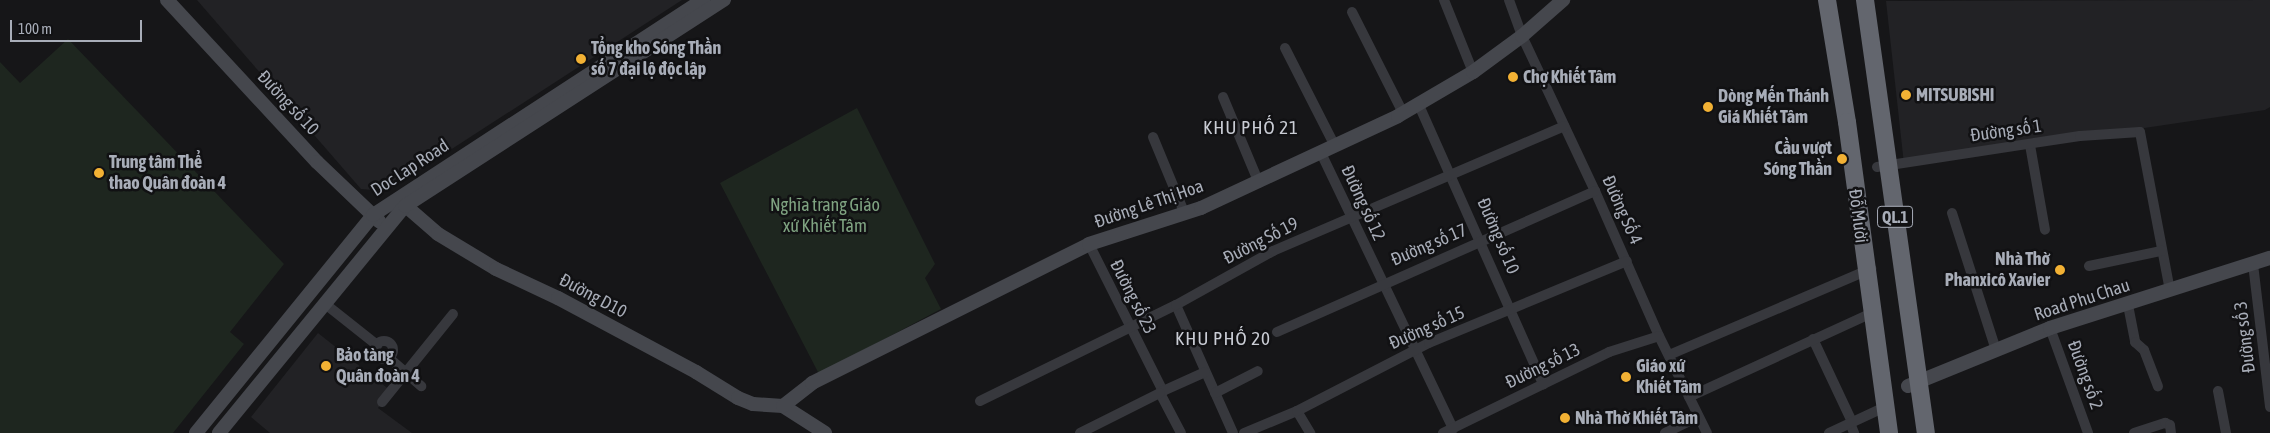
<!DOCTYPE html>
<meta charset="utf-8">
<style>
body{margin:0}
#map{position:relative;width:2270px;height:433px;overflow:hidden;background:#161618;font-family:"Asap Condensed",sans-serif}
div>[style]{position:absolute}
.built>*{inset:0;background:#222225}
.green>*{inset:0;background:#1e261f}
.street>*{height:10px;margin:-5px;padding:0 5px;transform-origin:5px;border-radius:5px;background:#37383d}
.street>.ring{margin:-5px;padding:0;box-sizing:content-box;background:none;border:10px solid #37383d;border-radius:50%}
.secondary>*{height:14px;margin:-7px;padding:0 7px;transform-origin:7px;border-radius:7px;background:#45474d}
.highway>*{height:18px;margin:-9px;padding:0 9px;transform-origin:9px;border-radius:9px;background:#63666e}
.dots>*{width:14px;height:14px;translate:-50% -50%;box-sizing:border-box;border:2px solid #111113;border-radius:50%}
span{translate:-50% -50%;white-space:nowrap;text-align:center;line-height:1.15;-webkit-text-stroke:5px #111113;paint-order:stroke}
.shield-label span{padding:1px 4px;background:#111113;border:1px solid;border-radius:4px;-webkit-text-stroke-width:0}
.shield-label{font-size:16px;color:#a8adb8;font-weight:700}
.poi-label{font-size:18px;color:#a8adb8;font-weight:700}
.left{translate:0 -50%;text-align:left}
.right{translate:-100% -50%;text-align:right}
.street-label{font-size:18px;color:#a8adb8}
.park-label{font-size:18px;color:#7fa381}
.neighbourhood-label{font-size:19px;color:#c9ccd4;letter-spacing:1px}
.scale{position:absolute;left:10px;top:20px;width:132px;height:22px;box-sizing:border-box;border:2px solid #a8adb8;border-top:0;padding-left:6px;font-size:15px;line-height:18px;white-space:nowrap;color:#a8adb8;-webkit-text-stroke:4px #111113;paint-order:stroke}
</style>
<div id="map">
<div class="built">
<div style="clip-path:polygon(197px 0,682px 0,387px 191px,361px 189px)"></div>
<div style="clip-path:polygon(2270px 0,2270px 107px,2265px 110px,1904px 164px,1886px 1px)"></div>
<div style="clip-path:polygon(318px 333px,391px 391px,378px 408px,412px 433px,270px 433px,251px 417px)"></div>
</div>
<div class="green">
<div style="clip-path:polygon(68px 39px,284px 264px,230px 332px,244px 344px,173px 433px,0 433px,0 62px,20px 83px)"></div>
<div style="clip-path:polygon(857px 108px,935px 264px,925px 278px,941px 309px,819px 374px,720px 183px)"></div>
</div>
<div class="street">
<div style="left:1444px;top:0;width:78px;rotate:68.1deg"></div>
<div style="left:1509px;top:0;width:38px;rotate:70deg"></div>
<div style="left:1522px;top:36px;width:171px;rotate:64.8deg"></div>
<div style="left:1595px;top:191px;width:158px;rotate:66.2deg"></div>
<div style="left:1659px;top:336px;width:108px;rotate:63.7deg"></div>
<div style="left:1352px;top:12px;width:113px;rotate:63.2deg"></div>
<div style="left:1285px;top:48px;width:110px;rotate:63deg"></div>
<div style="left:1223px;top:97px;width:93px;rotate:67.3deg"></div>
<div style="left:1418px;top:103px;width:308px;rotate:66deg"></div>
<div style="left:1153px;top:137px;width:81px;rotate:67.5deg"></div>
<div style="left:2030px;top:145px;width:86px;rotate:80deg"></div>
<div style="left:1321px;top:153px;width:306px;rotate:64.4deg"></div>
<div style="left:1877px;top:167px;width:205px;rotate:-8.7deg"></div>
<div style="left:2080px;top:136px;width:60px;rotate:-3.8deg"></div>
<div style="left:2140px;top:132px;width:162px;rotate:79.3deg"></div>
<div style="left:1952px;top:213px;width:144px;rotate:72.2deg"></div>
<div style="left:1089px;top:244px;width:165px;rotate:63.3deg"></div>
<div style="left:2253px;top:264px;width:144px;rotate:83.2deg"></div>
<div style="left:2089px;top:266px;width:74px;rotate:-11.8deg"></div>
<div style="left:324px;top:303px;width:68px;rotate:38.4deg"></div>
<div style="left:1176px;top:305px;width:140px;rotate:66deg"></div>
<div style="left:2128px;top:305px;width:38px;rotate:79deg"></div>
<div style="left:2135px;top:342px;width:12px;rotate:42deg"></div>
<div style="left:2144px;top:350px;width:39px;rotate:69deg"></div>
<div style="left:2050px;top:328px;width:112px;rotate:70.1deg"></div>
<div style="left:1277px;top:332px;width:348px;rotate:-23.9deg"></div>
<div style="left:1813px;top:339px;width:92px;rotate:64.8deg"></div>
<div class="ring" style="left:375px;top:341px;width:8px;height:8px"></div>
<div style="left:1669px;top:355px;width:220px;rotate:-23.1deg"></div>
<div style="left:389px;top:358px;width:43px;rotate:41.2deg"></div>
<div style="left:1163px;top:391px;width:4px;rotate:146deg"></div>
<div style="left:1160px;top:393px;width:45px;rotate:62.3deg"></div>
<div style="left:1163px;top:391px;width:46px;rotate:-24.3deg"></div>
<div style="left:2218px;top:391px;width:43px;rotate:79.2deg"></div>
<div style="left:1215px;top:393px;width:48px;rotate:-27.1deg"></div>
<div style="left:1689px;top:397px;width:206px;rotate:-24.7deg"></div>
<div style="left:980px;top:401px;width:218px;rotate:-26.1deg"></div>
<div style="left:1176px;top:305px;width:111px;rotate:-29.1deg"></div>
<div style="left:1273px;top:251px;width:317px;rotate:-23.2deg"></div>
<div style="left:382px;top:402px;width:113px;rotate:-51.1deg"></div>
<div style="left:1297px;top:411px;width:26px;rotate:59deg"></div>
<div style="left:1850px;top:423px;width:11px;rotate:68deg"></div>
<div style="left:1080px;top:433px;width:89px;rotate:-26.6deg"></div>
<div style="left:1244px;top:433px;width:57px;rotate:-22.5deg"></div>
<div style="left:1297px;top:411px;width:148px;rotate:-27.3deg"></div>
<div style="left:1429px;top:343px;width:214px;rotate:-22.5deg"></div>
<div style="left:1443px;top:433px;width:185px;rotate:-26deg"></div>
<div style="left:1609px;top:352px;width:52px;rotate:-17.7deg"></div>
<div style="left:1665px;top:433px;width:37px;rotate:-26deg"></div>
<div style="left:1829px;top:433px;width:62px;rotate:-24.9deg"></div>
<div style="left:2134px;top:433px;width:33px;rotate:-18deg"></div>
<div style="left:2165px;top:423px;width:5px;rotate:22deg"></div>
<div style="left:2170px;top:425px;width:8px;rotate:83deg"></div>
</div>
<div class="secondary">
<div style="left:167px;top:0;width:221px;rotate:47.2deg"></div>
<div style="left:317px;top:162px;width:86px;rotate:43.6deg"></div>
<div style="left:400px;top:201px;width:50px;rotate:41deg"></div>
<div style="left:438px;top:234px;width:68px;rotate:31.1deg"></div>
<div style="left:496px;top:269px;width:68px;rotate:25.1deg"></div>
<div style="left:558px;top:298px;width:157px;rotate:28.2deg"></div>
<div style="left:696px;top:372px;width:49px;rotate:31.8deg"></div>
<div style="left:738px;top:398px;width:16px;rotate:22deg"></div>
<div style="left:753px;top:404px;width:30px;rotate:4deg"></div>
<div style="left:783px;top:406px;width:50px;rotate:32.7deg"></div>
<div style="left:1908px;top:386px;width:153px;rotate:-22.2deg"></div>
<div style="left:2050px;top:328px;width:231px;rotate:-17.7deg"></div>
<div style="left:783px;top:406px;width:37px;rotate:-38deg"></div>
<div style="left:812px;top:383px;width:310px;rotate:-26.6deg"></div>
<div style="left:1089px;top:244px;width:118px;rotate:-17.8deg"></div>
<div style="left:1201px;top:208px;width:217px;rotate:-25deg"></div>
<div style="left:1398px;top:116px;width:87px;rotate:-30.4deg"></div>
<div style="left:1473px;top:72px;width:61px;rotate:-36.3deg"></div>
<div style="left:1522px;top:36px;width:55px;rotate:-41.3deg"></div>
<div style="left:196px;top:433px;width:281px;rotate:-50.9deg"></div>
<div style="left:373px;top:215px;width:394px;rotate:-33.1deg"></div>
<div style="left:219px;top:433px;width:293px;rotate:-50.7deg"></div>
<div style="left:405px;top:206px;width:380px;rotate:-32.9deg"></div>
</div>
<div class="highway">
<div style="left:1827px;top:0;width:124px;rotate:80.7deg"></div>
<div style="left:1847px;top:122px;width:314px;rotate:82.3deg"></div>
<div style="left:1865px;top:0;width:437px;rotate:82deg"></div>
</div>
<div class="dots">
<div style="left:581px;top:59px;background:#f2b134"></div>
<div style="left:1513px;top:77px;background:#f2b134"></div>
<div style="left:1906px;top:95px;background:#f2b134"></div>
<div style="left:1708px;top:107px;background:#f2b134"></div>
<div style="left:1842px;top:159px;background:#f2b134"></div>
<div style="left:99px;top:173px;background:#f2b134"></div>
<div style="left:2060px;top:270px;background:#f2b134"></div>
<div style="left:326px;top:366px;background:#f2b134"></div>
<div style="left:1626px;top:377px;background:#f2b134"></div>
<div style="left:1565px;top:418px;background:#f2b134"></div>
</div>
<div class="shield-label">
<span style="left:1895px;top:217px">QL.1</span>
</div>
<div class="poi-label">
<span class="left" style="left:591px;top:59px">Tổng kho Sóng Thần<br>số 7 đại lộ độc lập</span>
<span class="left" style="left:1523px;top:77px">Chợ Khiết Tâm</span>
<span class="left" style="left:1916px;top:95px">MITSUBISHI</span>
<span class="left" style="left:1718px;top:107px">Dòng Mến Thánh<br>Giá Khiết Tâm</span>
<span class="right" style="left:1832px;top:159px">Cầu vượt<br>Sóng Thần</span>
<span class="left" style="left:109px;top:173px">Trung tâm Thể<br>thao Quân đoàn 4</span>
<span class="right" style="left:2050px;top:270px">Nhà Thờ<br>Phanxicô Xavier</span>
<span class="left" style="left:336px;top:366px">Bảo tàng<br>Quân đoàn 4</span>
<span class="left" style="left:1636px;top:377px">Giáo xứ<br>Khiết Tâm</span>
<span class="left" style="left:1575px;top:418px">Nhà Thờ Khiết Tâm</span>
</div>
<div class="street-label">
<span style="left:288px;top:103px;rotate:47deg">Đường số 10</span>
<span style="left:2006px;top:131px;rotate:-8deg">Đường số 1</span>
<span style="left:410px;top:168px;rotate:-33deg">Doc Lap Road</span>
<span style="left:1363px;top:203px;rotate:65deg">Đường số 12</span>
<span style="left:1149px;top:204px;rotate:-19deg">Đường Lê Thị Hoa</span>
<span style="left:1622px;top:210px;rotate:66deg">Đường Số 4</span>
<span style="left:1858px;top:216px;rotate:83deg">Đỗ Mười</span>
<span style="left:1498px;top:236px;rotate:67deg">Đường số 10</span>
<span style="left:1261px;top:241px;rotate:-27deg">Đường Số 19</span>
<span style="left:1429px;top:245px;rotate:-23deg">Đường số 17</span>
<span style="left:593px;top:296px;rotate:28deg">Đường D10</span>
<span style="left:1133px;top:297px;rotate:63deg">Đường số 23</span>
<span style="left:2082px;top:300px;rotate:-18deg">Road Phu Chau</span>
<span style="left:1427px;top:328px;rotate:-24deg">Đường số 15</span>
<span style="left:2245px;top:337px;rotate:-97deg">Đường số 3</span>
<span style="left:1543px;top:366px;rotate:-26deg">Đường số 13</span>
<span style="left:2085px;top:375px;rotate:70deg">Đường số 2</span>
</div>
<div class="park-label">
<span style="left:825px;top:216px">Nghĩa trang Giáo<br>xứ Khiết Tâm</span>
</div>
<div class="neighbourhood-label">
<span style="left:1251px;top:128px">KHU PHỐ 21</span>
<span style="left:1223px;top:339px">KHU PHỐ 20</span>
</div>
<div class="scale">100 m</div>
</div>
